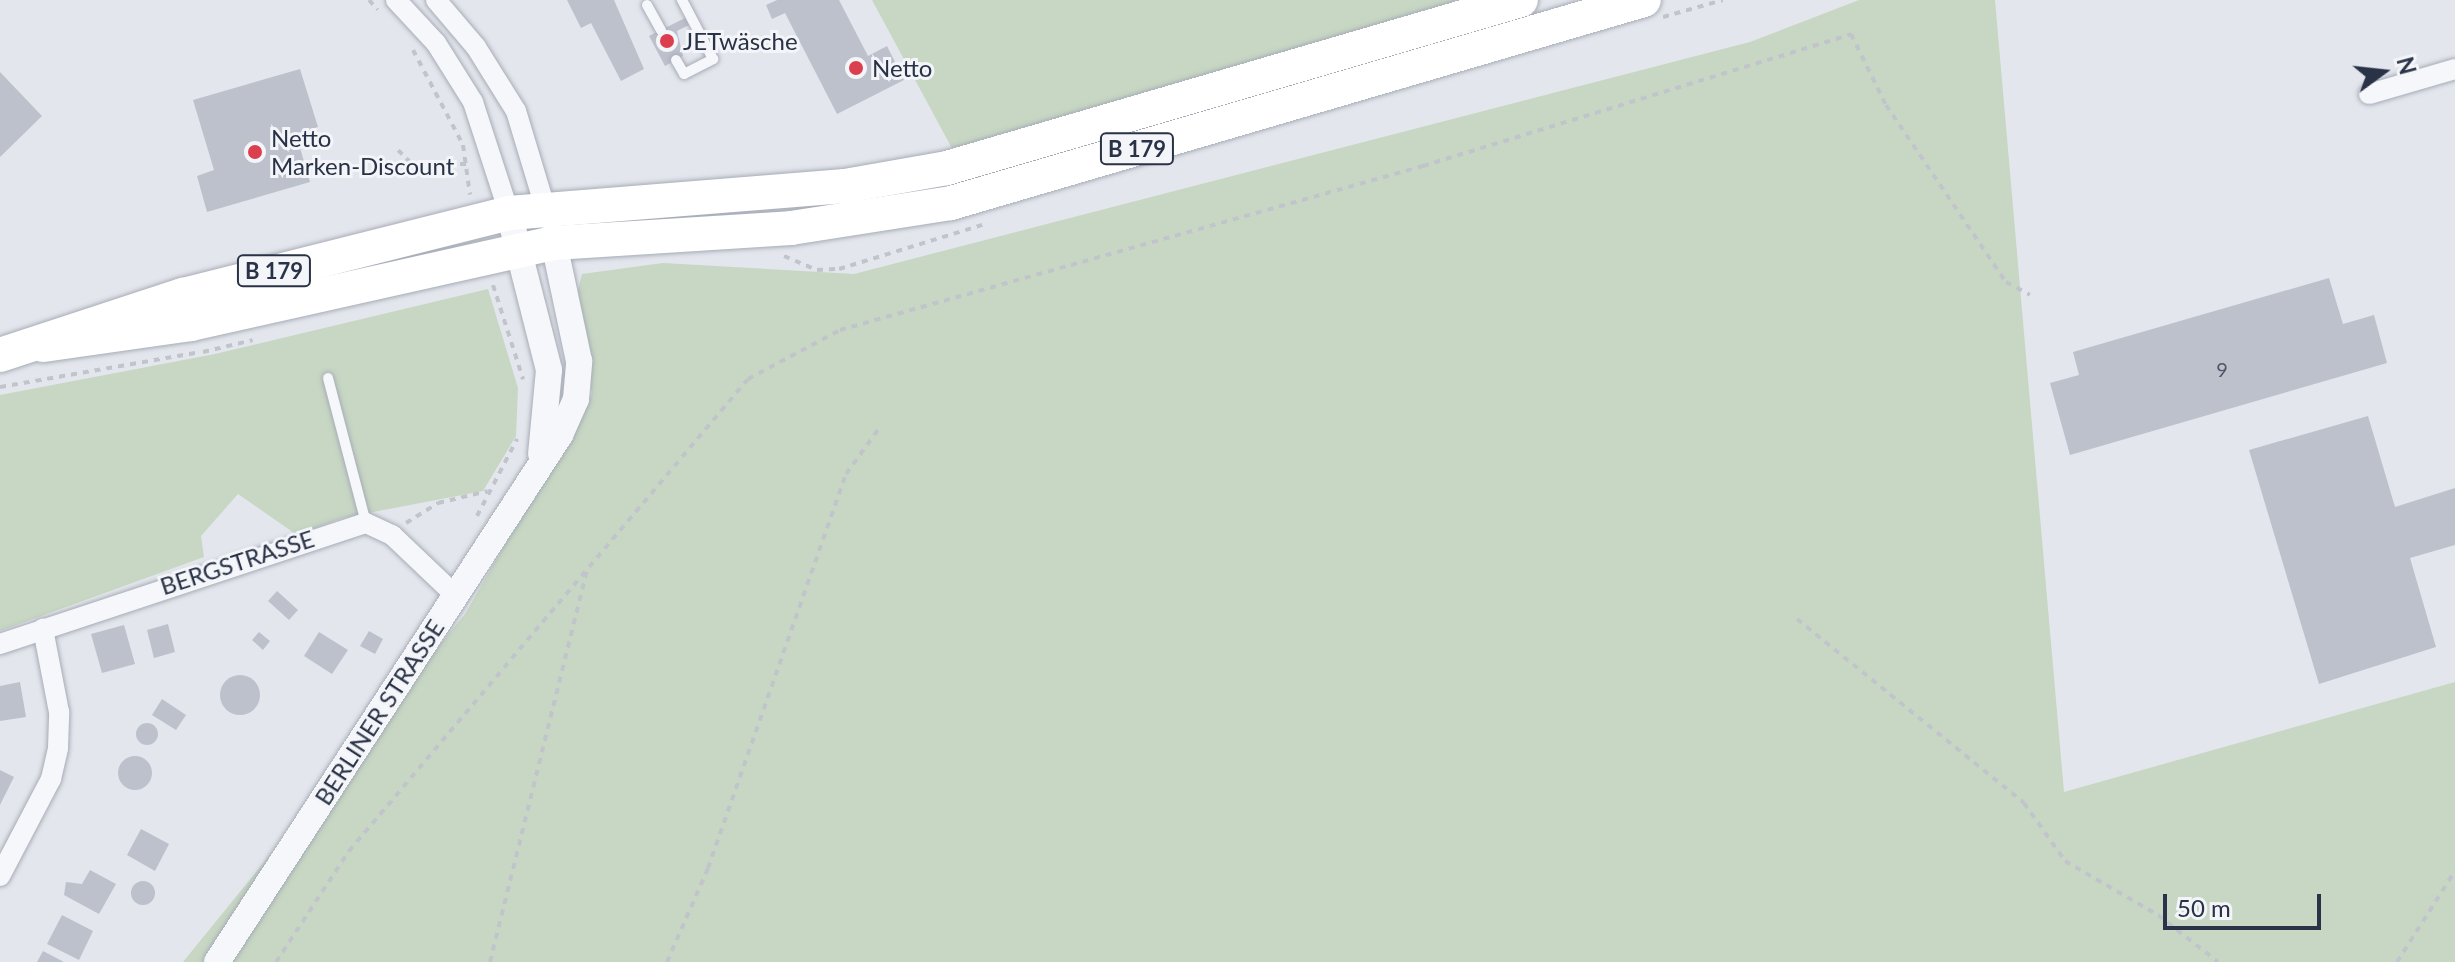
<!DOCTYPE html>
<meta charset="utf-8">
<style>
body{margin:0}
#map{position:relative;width:2455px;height:962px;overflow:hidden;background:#e3e6ec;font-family:Lato,sans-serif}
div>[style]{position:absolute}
.green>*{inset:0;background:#c7d7c3}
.building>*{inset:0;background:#bcc1cc}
.round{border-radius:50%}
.path>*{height:4px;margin-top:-2px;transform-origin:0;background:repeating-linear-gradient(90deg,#c1c4cb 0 6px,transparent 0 12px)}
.roads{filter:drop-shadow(0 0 2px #a7acb7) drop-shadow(0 0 2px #a7acb7)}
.service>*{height:10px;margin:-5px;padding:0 5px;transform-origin:5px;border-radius:5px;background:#f6f7fa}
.minor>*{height:20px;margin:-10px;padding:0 10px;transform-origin:10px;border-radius:10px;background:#f6f7fa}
.tertiary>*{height:26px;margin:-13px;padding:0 13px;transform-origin:13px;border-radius:13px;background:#f6f7fa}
.primary>*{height:34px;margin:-17px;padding:0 17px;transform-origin:17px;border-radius:17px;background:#fff}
.dots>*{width:22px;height:22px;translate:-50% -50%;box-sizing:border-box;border:4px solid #f3f5f9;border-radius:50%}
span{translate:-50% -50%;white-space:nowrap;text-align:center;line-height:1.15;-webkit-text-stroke:6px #f3f5f9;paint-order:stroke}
.number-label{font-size:20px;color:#4e5668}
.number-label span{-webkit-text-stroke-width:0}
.shield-label span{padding:2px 6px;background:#f3f5f9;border:2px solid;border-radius:6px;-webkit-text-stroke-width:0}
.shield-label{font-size:22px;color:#293246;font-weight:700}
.poi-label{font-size:24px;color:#293246}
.left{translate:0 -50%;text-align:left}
.street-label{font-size:24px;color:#293246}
.north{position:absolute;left:2343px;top:32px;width:80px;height:80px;-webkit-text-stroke:6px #f3f5f9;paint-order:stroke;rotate:75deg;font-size:22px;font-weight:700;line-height:32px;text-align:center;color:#293246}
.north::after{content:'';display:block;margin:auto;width:28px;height:36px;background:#293246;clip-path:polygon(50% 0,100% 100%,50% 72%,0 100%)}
.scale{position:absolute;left:2163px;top:894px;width:158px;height:36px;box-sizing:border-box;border:4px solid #293246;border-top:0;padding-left:10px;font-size:24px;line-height:28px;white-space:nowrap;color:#293246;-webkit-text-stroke:6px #f3f5f9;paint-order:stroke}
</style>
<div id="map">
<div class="green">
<div style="clip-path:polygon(872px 0,1477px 0,955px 154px)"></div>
<div style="clip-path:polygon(1859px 0,1995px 0,2064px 792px,2455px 682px,2455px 962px,183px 962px,465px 614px,592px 394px,576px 298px,582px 274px,663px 263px,854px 274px,1750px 42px)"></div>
<div style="clip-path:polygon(488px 289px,518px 388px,516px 436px,483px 491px,342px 518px,297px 535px,238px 494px,201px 536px,204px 557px,0 631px,0 395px,215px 354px)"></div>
</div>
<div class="building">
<div style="clip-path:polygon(567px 0,614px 0,644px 69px,621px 81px,591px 23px,581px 28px)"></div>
<div style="clip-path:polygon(777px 0,839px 0,868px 56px,887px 46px,904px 80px,837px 114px,785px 13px,772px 19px,766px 5px)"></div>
<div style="clip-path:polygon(685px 18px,689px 25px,677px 31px,683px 56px,665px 66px,649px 36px)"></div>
<div style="clip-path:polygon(300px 69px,318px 127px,296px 134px,310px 182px,207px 212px,197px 176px,214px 170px,193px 100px)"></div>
<div style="clip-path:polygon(0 72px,42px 116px,0 157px)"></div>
<div style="clip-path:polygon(2329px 278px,2343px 324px,2374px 315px,2387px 363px,2070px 455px,2050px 383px,2079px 375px,2073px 352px)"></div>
<div style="clip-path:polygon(2368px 416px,2395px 507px,2455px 488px,2455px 545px,2410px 558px,2436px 647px,2319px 684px,2249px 450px)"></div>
<div style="clip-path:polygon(277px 591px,298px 610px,289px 620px,268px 601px)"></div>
<div style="clip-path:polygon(168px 624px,175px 652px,154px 658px,147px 630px)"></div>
<div style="clip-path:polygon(124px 625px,135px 664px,102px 673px,91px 634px)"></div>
<div style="clip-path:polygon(369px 631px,383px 639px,375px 654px,360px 646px)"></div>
<div style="clip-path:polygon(259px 632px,270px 641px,263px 650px,252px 640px)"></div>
<div style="clip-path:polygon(319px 632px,348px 650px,332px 674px,304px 656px)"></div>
<div class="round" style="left:220px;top:675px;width:40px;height:40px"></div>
<div style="clip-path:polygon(20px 682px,26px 717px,0 721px,0 686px)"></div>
<div style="clip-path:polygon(162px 699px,186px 715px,176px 730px,152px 715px)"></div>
<div class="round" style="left:136px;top:723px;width:22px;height:22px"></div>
<div class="round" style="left:118px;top:756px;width:34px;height:34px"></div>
<div style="clip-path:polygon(0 770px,14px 777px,0 805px)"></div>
<div style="clip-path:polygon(141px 829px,169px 844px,155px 871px,127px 855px)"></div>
<div style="clip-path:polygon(90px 870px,116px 884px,99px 914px,64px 895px,66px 882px,82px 884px)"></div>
<div class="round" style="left:131px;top:881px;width:24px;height:24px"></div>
<div style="clip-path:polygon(62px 915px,93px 931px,79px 960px,47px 944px)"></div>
<div style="clip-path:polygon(43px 951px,64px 962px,37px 962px)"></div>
</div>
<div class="path">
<div style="left:369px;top:0;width:13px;rotate:48deg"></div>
<div style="left:1663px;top:17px;width:62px;rotate:-15.8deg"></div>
<div style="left:413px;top:50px;width:107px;rotate:62.2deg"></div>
<div style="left:463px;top:145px;width:50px;rotate:82deg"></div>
<div style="left:398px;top:150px;width:20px;rotate:45deg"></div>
<div style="left:412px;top:164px;width:56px"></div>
<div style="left:784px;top:256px;width:36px;rotate:23deg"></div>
<div style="left:817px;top:270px;width:22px;rotate:-3deg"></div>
<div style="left:839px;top:269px;width:150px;rotate:-17.1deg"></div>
<div style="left:493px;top:285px;width:99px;rotate:72.3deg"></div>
<div style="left:203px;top:352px;width:51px;rotate:-13.5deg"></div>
<div style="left:0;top:387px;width:198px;rotate:-9.9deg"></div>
<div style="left:477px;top:516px;width:87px;rotate:-62.5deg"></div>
<div style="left:406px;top:523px;width:38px;rotate:-32deg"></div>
<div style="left:438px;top:503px;width:51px;rotate:-13.5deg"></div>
<div style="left:1797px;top:619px;width:292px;rotate:39deg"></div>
<div style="left:2024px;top:803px;width:71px;rotate:54.7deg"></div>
<div style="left:2065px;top:861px;width:108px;rotate:30.1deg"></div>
<div style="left:2158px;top:915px;width:76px;rotate:38.1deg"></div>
<div style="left:276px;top:962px;width:133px;rotate:-56.7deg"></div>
<div style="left:349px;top:851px;width:618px;rotate:-49.79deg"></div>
<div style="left:748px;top:379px;width:104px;rotate:-28deg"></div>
<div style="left:840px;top:330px;width:606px;rotate:-15.71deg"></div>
<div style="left:1423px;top:166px;width:448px;rotate:-17.1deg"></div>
<div style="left:1851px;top:34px;width:79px;rotate:63.8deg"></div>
<div style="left:1886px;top:105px;width:214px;rotate:55.9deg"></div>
<div style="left:2006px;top:282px;width:27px;rotate:28deg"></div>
<div style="left:490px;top:962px;width:404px;rotate:-76.1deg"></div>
<div style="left:667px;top:962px;width:103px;rotate:-66.4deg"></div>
<div style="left:708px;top:868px;width:417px;rotate:-70.7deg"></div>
<div style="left:846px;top:474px;width:58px;rotate:-54.1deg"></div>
<div style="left:2397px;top:962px;width:108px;rotate:-57.5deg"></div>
</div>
<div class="roads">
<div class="service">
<div style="left:647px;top:5px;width:29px;rotate:61deg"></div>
<div style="left:676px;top:60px;width:16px;rotate:60deg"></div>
<div style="left:684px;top:74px;width:33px;rotate:-27deg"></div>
<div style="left:713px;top:59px;width:67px;rotate:-117.7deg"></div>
<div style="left:328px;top:378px;width:150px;rotate:75.3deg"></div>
</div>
<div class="minor">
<div style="left:396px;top:0;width:59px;rotate:47.1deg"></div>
<div style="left:436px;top:43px;width:70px;rotate:57.9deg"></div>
<div style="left:473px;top:102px;width:117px;rotate:72deg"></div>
<div style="left:436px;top:0;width:62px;rotate:49.6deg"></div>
<div style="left:476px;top:47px;width:75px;rotate:58deg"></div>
<div style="left:516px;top:111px;width:114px;rotate:73.2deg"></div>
<div style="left:2369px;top:94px;width:90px;rotate:-16.2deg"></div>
<div style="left:0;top:644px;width:385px;rotate:-18.3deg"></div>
<div style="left:366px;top:523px;width:29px;rotate:25deg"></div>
<div style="left:392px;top:535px;width:86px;rotate:43.6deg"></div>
<div style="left:0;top:876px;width:110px;rotate:-62.3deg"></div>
<div style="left:51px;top:779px;width:32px;rotate:-77deg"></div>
<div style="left:58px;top:748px;width:36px;rotate:-88deg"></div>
<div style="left:59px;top:712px;width:85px;rotate:-100.9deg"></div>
</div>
<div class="tertiary">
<div style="left:509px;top:213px;width:162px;rotate:75.7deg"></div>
<div style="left:549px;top:370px;width:84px;rotate:95.4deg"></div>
<div style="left:217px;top:962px;width:629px;rotate:-56.94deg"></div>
<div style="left:560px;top:435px;width:39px;rotate:-66deg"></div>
<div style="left:576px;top:399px;width:38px;rotate:-85deg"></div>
<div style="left:579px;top:361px;width:121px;rotate:-102deg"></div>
</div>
<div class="primary">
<div style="left:43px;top:345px;width:149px;rotate:-8.1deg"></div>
<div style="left:191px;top:324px;width:372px;rotate:-12.6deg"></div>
<div style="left:554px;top:243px;width:237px;rotate:-3.6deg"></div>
<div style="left:791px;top:228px;width:162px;rotate:-8.9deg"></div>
<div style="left:951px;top:203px;width:722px;rotate:-16.33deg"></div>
<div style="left:0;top:355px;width:193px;rotate:-18.2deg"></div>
<div style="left:183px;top:295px;width:336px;rotate:-14.1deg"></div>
<div style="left:509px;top:213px;width:337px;rotate:-4.6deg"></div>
<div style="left:845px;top:186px;width:104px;rotate:-10deg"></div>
<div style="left:947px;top:168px;width:598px;rotate:-16.31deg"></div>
</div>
</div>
<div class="dots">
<div style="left:667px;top:41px;background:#db3e4e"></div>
<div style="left:856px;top:68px;background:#db3e4e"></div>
<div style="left:255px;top:152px;background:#db3e4e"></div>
</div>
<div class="number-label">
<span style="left:2222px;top:369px">9</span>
</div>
<div class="shield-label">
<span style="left:1137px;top:149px">B 179</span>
<span style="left:274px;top:271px">B 179</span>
</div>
<div class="poi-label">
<span class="left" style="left:683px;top:41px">JETwäsche</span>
<span class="left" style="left:872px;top:68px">Netto</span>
<span class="left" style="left:271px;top:152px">Netto<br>Marken-Discount</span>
</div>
<div class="street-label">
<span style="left:237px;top:562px;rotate:-18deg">BERGSTRASSE</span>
<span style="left:379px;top:712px;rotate:-57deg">BERLINER STRASSE</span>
</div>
<div class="north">N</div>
<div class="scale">50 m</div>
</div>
